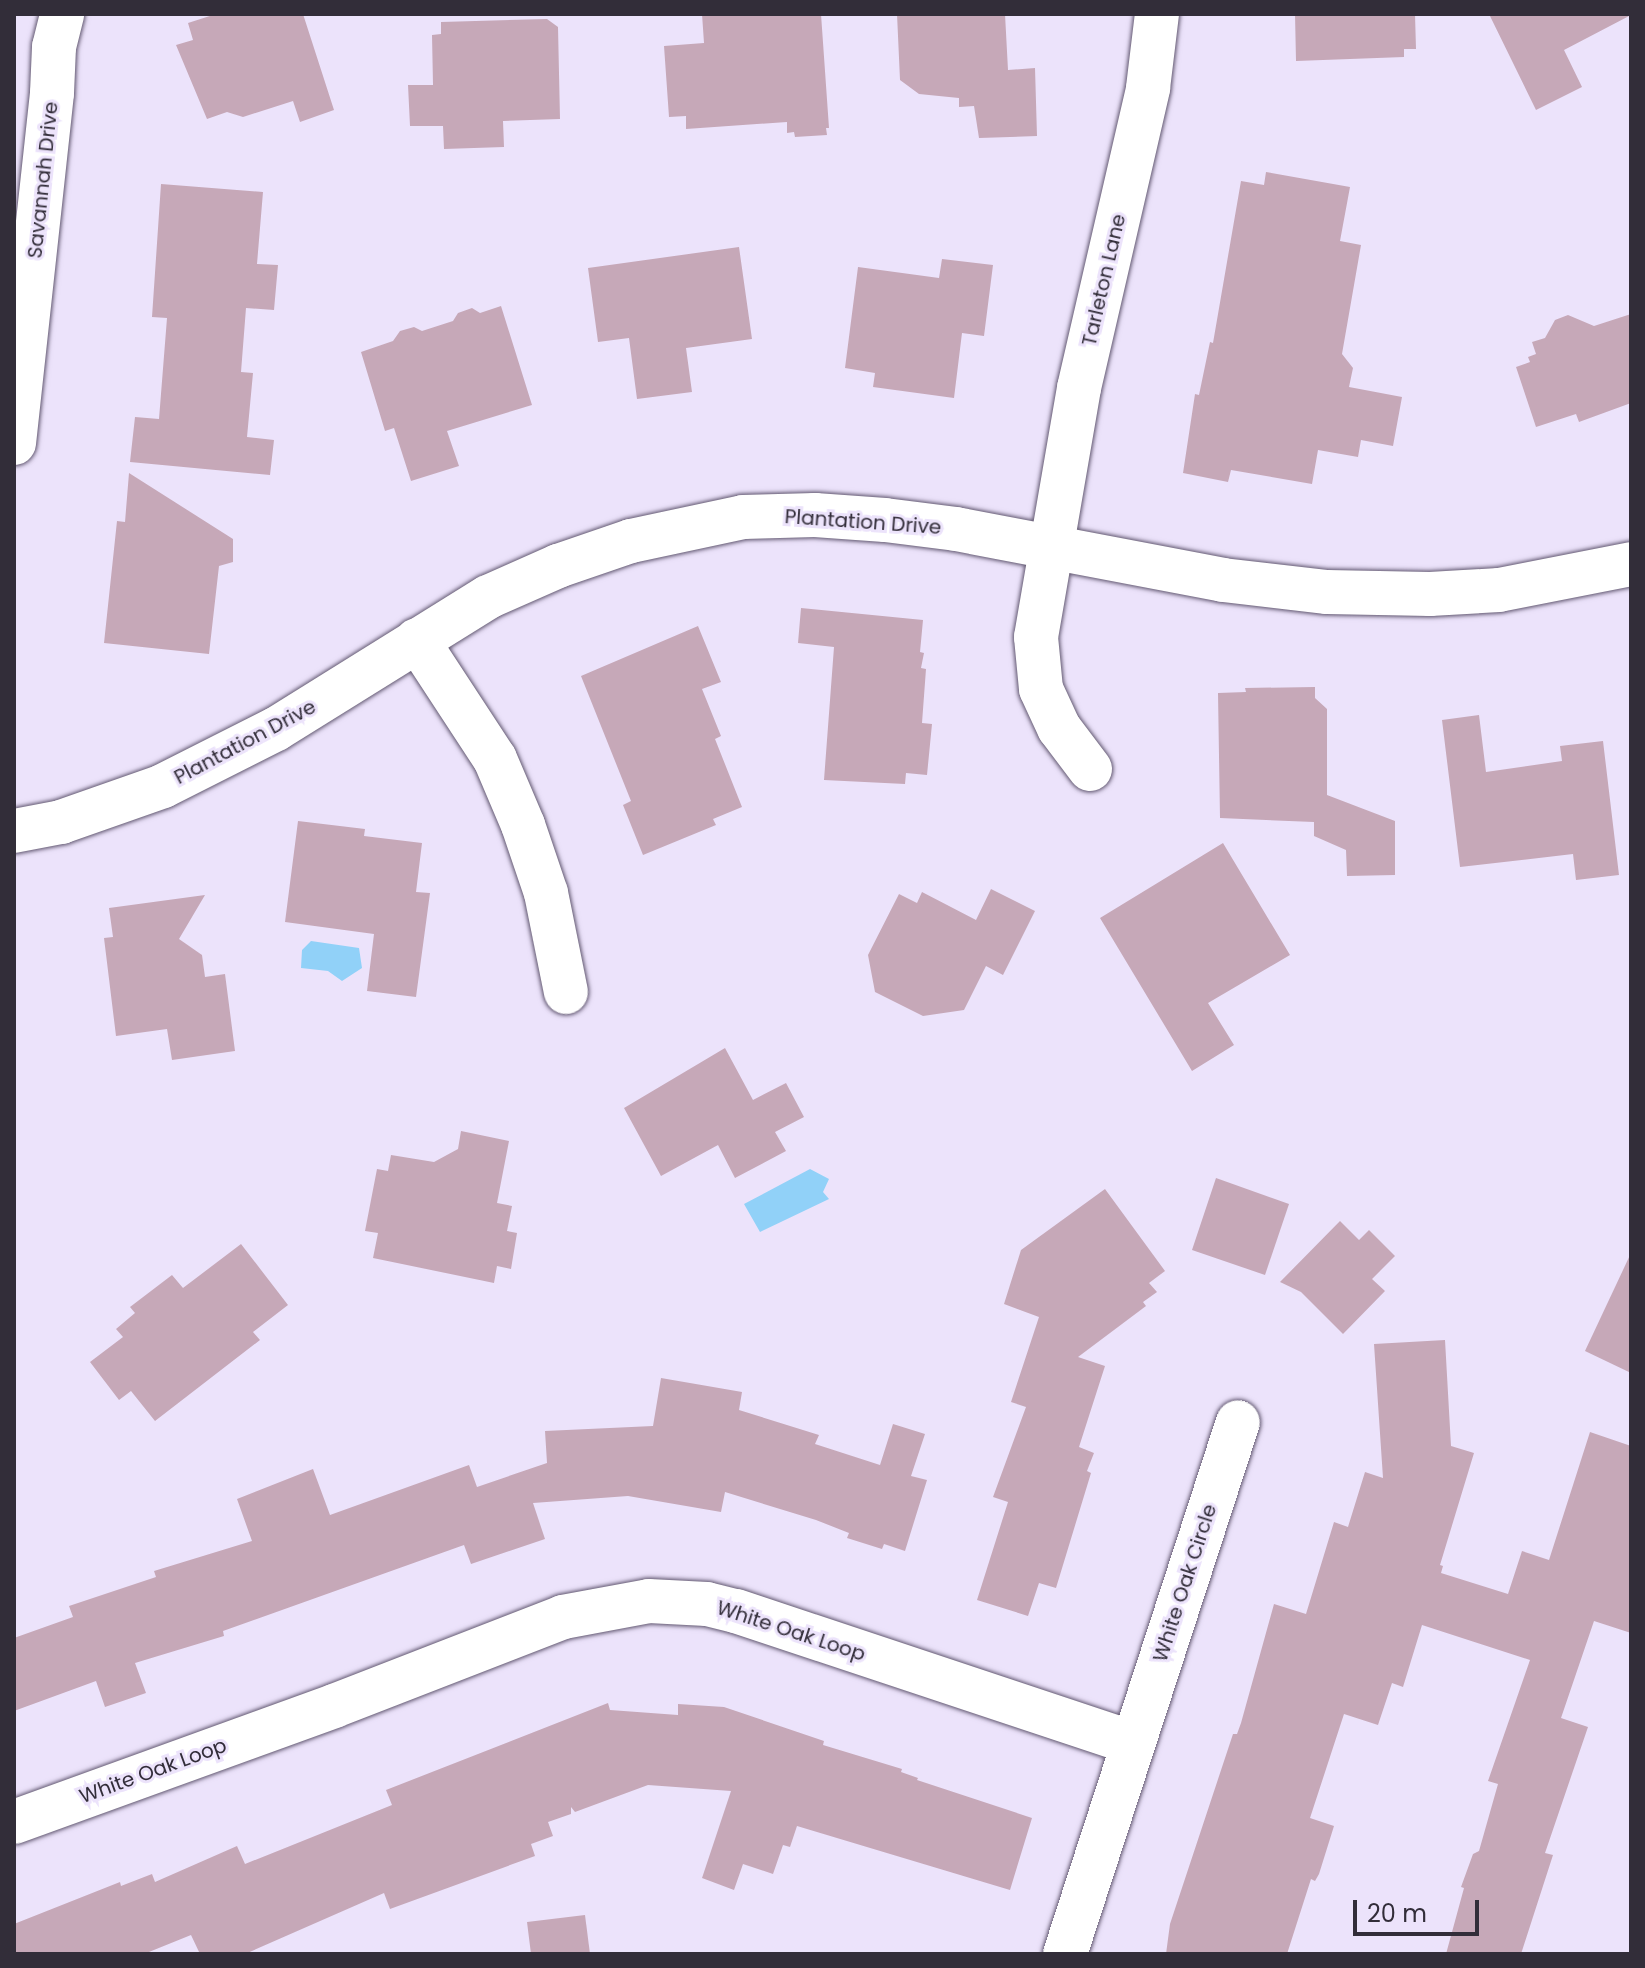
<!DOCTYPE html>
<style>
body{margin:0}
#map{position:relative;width:1645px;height:1968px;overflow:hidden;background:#ece3fb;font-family:Poppins,sans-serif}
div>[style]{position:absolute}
.water>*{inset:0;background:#91d1f8}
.building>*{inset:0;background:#c6a8b8}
.roads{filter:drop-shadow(0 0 2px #635972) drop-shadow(0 0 2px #635972)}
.street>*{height:44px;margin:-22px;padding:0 22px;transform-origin:22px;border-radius:22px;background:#fff}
span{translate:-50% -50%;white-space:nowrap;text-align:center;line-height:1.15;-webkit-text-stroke:6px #ece3fb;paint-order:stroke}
.street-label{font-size:20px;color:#322d39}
.frame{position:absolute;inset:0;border:16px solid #322d39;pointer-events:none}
.scale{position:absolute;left:1353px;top:1900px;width:126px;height:36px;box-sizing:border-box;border:4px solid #322d39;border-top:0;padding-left:10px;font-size:24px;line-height:28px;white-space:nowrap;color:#322d39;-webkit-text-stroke:6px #ece3fb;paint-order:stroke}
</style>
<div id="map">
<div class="water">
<div style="clip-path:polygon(311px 941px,359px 948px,362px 968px,342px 981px,328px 971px,301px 968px,302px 950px)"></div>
<div style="clip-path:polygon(810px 1169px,829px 1179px,823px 1192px,829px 1199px,760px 1232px,744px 1204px)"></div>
</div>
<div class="building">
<div style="clip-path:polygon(216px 14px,303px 14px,334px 110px,300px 122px,293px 101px,243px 117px,227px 112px,207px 119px,176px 45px,193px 40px,188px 23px)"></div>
<div style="clip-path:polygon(702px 14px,821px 14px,829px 128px,826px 128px,827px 135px,795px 137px,794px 132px,787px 133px,787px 122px,686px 129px,686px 116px,669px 117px,664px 46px,704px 43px)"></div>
<div style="clip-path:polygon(897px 14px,1005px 14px,1008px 70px,1035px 68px,1037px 136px,979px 138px,974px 106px,959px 107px,959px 98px,919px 94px,900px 80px)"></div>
<div style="clip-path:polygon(1295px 14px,1415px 14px,1416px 49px,1404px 49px,1404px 57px,1296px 61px)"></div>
<div style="clip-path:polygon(1489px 14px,1631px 14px,1631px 15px,1564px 50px,1582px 87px,1536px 110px)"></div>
<div style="clip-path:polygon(547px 19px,558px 27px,560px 119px,503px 121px,504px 147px,444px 149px,443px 126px,410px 126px,408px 85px,433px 85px,432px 35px,441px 34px,441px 22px)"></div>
<div style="clip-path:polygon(1266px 172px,1350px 187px,1340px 241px,1361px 245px,1342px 354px,1353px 368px,1349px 387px,1402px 397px,1393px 446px,1361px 440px,1358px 457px,1318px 450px,1312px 484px,1231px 470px,1228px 482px,1183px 473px,1195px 394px,1199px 395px,1210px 342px,1213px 343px,1241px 181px,1264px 185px)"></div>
<div style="clip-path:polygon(161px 184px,263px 192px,257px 264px,278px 265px,274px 310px,246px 308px,241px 372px,253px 373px,247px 437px,274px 440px,270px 475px,130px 462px,135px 417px,159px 419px,167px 318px,152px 317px)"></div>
<div style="clip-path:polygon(739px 247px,752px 339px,686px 348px,692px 392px,637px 399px,629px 338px,598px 342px,588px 268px)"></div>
<div style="clip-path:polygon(942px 259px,993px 265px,984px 336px,962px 333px,954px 398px,873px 387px,875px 373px,845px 368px,858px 267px,939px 278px)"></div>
<div style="clip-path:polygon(501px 306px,532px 405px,447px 431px,459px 466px,411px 481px,394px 428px,385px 431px,361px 352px,393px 341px,400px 331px,414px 327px,422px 331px,453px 321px,458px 313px,472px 308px,480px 313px)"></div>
<div style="clip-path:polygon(1631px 314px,1631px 403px,1579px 422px,1576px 414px,1536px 427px,1516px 367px,1530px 362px,1528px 357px,1536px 354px,1532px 342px,1545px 338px,1555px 320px,1568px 315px,1594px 326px)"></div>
<div style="clip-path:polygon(129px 473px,233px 539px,233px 562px,219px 566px,209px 654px,104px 643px,117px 521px,125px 522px)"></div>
<div style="clip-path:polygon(801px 608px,923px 620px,920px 652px,924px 653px,921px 668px,926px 669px,922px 723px,932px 724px,927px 775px,906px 773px,905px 784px,824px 780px,834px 647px,798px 643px)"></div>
<div style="clip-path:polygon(698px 626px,721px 682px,702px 689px,721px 736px,715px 739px,742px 807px,713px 819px,716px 825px,643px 855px,623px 805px,631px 801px,581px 676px)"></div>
<div style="clip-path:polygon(1315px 687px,1315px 698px,1327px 709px,1327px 795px,1395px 821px,1395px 875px,1347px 876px,1346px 850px,1314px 836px,1314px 822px,1220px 818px,1218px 693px,1246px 692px,1245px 688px)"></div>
<div style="clip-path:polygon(1479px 715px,1486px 772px,1562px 761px,1560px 746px,1603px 741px,1619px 875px,1576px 880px,1573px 854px,1460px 867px,1442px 720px)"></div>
<div style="clip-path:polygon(298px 821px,365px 829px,364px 836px,422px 843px,416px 892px,430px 893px,416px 997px,367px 991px,374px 934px,285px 922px)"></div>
<div style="clip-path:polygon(1223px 843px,1290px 955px,1208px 1003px,1234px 1045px,1192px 1071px,1100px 918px)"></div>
<div style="clip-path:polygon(991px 889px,1035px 911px,1003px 975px,986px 966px,964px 1010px,923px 1016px,875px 992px,868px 955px,899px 894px,917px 903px,922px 892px,976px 920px)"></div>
<div style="clip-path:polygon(205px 895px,179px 939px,202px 955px,205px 977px,225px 974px,235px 1051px,172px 1060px,167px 1029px,116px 1036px,104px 938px,113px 937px,109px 908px)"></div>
<div style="clip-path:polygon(725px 1048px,753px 1100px,786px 1083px,804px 1117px,775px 1132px,786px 1151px,735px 1178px,718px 1145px,661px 1176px,624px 1108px)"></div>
<div style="clip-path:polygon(461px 1131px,509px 1141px,497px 1203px,512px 1206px,507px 1231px,517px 1233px,511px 1269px,497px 1266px,494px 1283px,373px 1258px,378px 1233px,365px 1231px,377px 1169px,388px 1171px,391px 1155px,434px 1162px,458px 1149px)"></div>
<div style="clip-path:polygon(1216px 1178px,1289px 1204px,1265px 1275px,1192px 1250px)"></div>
<div style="clip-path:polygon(1105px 1189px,1165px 1271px,1149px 1283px,1157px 1292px,1143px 1302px,1146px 1306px,1078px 1357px,1105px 1366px,1079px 1447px,1094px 1453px,1087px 1471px,1091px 1473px,1056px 1588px,1039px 1583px,1028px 1616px,977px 1600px,1008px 1502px,993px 1497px,1026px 1407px,1011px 1402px,1039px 1317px,1004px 1304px,1021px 1250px)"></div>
<div style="clip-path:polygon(1340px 1221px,1359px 1240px,1369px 1230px,1395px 1256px,1372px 1279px,1385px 1291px,1343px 1334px,1301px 1292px,1280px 1282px)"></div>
<div style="clip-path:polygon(241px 1244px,288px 1305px,253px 1332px,260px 1340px,155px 1421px,131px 1391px,119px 1400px,90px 1362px,123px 1337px,116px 1329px,135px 1313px,130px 1307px,172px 1275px,183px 1288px)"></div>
<div style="clip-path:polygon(1631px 1253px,1631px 1373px,1585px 1351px)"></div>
<div style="clip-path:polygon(1445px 1340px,1451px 1446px,1474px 1453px,1440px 1565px,1443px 1566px,1441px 1573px,1508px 1594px,1522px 1551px,1549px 1560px,1590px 1432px,1631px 1446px,1631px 1633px,1594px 1621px,1561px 1718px,1588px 1727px,1545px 1853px,1553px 1855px,1521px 1954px,1446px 1954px,1464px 1888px,1461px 1887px,1473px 1854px,1479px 1851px,1498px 1784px,1488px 1781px,1530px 1660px,1422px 1625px,1403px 1687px,1392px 1683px,1378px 1725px,1344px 1714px,1310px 1818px,1334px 1826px,1319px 1874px,1315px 1881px,1311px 1879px,1287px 1954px,1166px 1954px,1170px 1924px,1233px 1734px,1237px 1734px,1241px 1723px,1274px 1604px,1306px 1614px,1334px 1522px,1348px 1527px,1365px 1472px,1383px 1478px,1374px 1344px)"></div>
<div style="clip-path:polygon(661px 1378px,742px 1392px,739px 1410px,819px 1435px,815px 1444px,880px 1465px,893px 1424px,925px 1434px,911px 1476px,927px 1480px,905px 1551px,884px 1544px,882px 1549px,847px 1538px,849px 1533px,816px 1520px,725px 1492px,721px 1512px,628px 1496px,533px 1503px,545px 1539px,471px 1564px,464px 1545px,223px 1631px,224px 1636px,135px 1663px,146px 1693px,105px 1707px,96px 1681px,14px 1711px,14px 1638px,73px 1617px,69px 1606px,156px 1577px,154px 1571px,252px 1541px,237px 1499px,313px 1469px,330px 1515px,469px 1465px,477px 1487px,547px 1463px,545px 1431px,653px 1426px)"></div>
<div style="clip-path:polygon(608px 1703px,610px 1710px,678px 1715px,678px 1704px,724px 1707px,824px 1741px,823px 1745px,902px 1769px,901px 1772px,918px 1778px,917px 1780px,1032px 1818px,1010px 1890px,797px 1826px,790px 1847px,783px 1845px,773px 1874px,743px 1864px,734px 1890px,702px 1878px,731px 1791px,648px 1785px,575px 1812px,571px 1807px,571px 1814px,548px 1822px,553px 1836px,531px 1844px,535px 1856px,390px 1909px,384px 1893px,245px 1954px,200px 1954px,191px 1935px,144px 1954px,14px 1954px,14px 1924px,120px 1882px,121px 1886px,152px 1874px,155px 1882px,237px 1846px,245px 1864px,392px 1805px,386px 1790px)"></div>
<div style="clip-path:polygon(585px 1915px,590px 1954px,531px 1954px,527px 1922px)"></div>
</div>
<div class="roads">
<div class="street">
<div style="left:14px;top:443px;width:352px;rotate:-83.8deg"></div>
<div style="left:52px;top:93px;width:46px;rotate:-87.5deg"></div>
<div style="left:54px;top:47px;width:34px;rotate:-76deg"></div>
<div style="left:417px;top:640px;width:142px;rotate:56.8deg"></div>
<div style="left:495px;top:759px;width:72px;rotate:67deg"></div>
<div style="left:523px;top:825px;width:72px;rotate:71.3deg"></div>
<div style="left:546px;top:893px;width:101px;rotate:78.6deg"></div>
<div style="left:1090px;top:769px;width:51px;rotate:-127.1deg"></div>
<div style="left:1059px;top:728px;width:43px;rotate:-114.8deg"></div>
<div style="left:1041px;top:689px;width:52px;rotate:-95.5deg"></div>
<div style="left:1036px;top:637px;width:253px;rotate:-80.2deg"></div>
<div style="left:1079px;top:388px;width:308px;rotate:-77deg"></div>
<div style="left:1148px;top:88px;width:75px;rotate:-83.1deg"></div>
<div style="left:14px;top:831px;width:48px;rotate:-10.8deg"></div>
<div style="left:61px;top:822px;width:108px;rotate:-19.4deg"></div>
<div style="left:163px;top:786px;width:127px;rotate:-26.8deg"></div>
<div style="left:276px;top:729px;width:250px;rotate:-31.9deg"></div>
<div style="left:488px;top:597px;width:77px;rotate:-23.9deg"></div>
<div style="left:558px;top:566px;width:77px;rotate:-18.9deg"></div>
<div style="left:631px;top:541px;width:115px;rotate:-12.1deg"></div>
<div style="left:743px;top:517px;width:72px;rotate:-1.6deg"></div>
<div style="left:815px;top:515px;width:70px;rotate:4.1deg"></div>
<div style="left:885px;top:520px;width:72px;rotate:7.2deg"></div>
<div style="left:956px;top:529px;width:272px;rotate:10.8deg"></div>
<div style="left:1223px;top:580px;width:105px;rotate:6.6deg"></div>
<div style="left:1327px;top:592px;width:103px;rotate:1.1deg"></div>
<div style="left:1430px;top:594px;width:69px;rotate:-3.3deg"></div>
<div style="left:1499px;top:590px;width:135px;rotate:-11.1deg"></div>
<div style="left:14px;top:1822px;width:340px;rotate:-19.9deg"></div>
<div style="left:334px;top:1706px;width:246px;rotate:-21.2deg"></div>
<div style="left:563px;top:1617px;width:87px;rotate:-10.5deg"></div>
<div style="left:649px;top:1601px;width:58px;rotate:3deg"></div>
<div style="left:707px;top:1604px;width:30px;rotate:14deg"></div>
<div style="left:736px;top:1611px;width:417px;rotate:18.4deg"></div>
<div style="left:1065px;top:1954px;width:559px;rotate:-71.99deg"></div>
</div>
</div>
<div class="street-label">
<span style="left:43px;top:180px;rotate:-84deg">Savannah Drive</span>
<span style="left:1104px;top:280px;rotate:-77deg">Tarleton Lane</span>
<span style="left:863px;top:522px;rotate:4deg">Plantation Drive</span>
<span style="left:245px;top:742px;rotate:-28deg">Plantation Drive</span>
<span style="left:1185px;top:1583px;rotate:-72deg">White Oak Circle</span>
<span style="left:791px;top:1631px;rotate:18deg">White Oak Loop</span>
<span style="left:153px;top:1771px;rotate:-20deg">White Oak Loop</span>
</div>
<div class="frame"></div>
<div class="scale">20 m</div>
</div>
